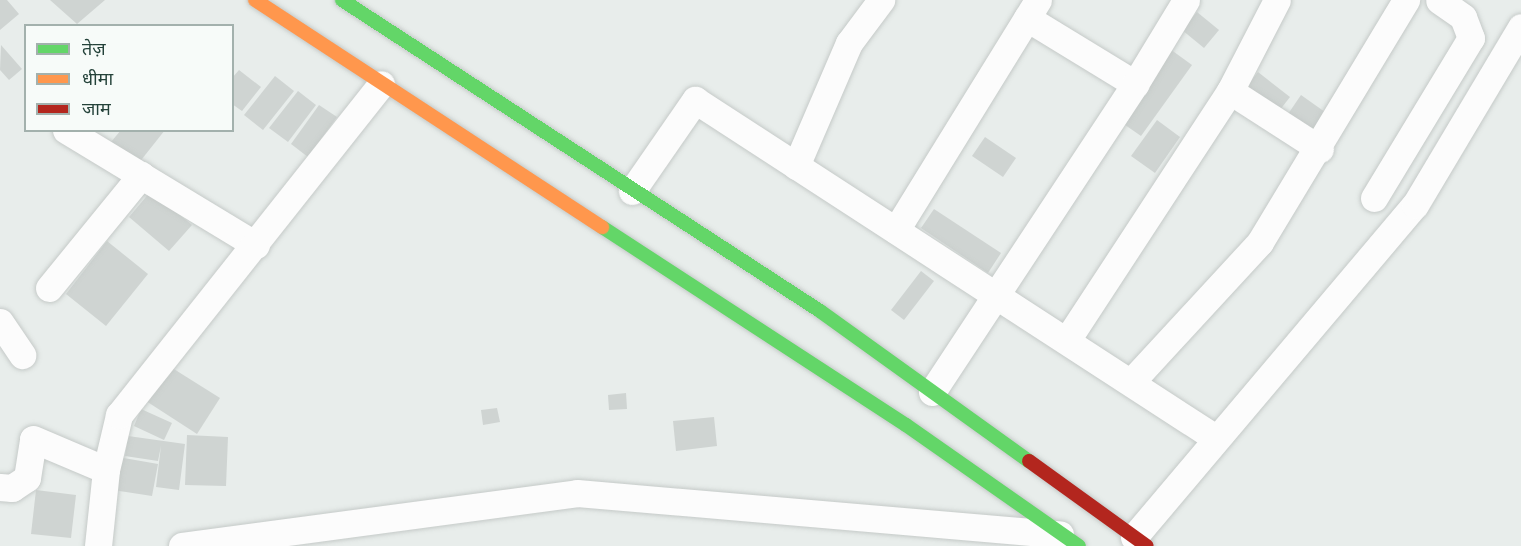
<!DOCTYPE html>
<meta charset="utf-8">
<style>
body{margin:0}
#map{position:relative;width:1521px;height:546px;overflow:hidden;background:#e8edeb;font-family:"Source Sans 3","Noto Sans Devanagari",sans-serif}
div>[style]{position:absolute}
.building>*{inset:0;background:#cfd4d2}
.roads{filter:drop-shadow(0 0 2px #c5cac8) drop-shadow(0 0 2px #c5cac8)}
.street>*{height:27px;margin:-13.5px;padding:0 13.5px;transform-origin:13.5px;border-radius:13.5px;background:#fcfcfc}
.fast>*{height:14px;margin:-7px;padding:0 7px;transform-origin:7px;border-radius:7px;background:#63d668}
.slow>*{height:14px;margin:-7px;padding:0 7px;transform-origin:7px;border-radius:7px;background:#ff974d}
.jam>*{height:14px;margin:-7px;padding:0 7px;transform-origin:7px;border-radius:7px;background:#b3261e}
span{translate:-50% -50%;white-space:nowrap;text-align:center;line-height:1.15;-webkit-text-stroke:4.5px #f7fbf9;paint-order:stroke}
.legend{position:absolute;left:24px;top:24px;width:210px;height:108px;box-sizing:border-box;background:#f7fbf9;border:2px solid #a3b1ad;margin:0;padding:8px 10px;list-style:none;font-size:18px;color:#24423a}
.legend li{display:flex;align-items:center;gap:12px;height:30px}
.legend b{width:30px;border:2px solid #a3b1ad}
</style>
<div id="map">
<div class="building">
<div style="clip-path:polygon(0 0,7px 0,19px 14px,0 30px)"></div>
<div style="clip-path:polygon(50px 0,105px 0,77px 24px)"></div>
<div style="clip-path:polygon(1197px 12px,1219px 30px,1204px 48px,1182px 30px)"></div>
<div style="clip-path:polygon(1px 45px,22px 69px,9px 80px,0 70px)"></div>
<div style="clip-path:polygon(1170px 49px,1192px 65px,1141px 136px,1118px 120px)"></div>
<div style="clip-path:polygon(239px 70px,261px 87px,242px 111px,232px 104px,232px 78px)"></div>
<div style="clip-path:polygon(1258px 72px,1290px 97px,1276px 115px,1244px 90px)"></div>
<div style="clip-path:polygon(275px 76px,294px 91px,263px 130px,244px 115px)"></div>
<div style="clip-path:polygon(298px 91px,316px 105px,288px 142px,269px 128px)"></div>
<div style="clip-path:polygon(1301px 95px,1332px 117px,1319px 136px,1288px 114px)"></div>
<div style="clip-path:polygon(319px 105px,337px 117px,308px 157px,291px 144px)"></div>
<div style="clip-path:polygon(1157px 120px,1180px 137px,1155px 173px,1131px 156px)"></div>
<div style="clip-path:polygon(121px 130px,165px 130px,138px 164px,111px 142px)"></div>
<div style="clip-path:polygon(985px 137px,1016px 158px,1003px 177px,972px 156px)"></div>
<div style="clip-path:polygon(151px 191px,192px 225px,169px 251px,129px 217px)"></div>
<div style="clip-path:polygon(934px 209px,1001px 253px,988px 273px,921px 228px)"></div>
<div style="clip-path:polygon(107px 241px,148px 274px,106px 326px,66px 294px)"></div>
<div style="clip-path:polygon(921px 271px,934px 281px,904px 320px,891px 310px)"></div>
<div style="clip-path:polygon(169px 366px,220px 398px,197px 434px,146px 401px)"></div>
<div style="clip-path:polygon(626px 393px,627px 409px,609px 410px,608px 395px)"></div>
<div style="clip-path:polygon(497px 408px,500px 422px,483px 425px,481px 410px)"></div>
<div style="clip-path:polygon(141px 409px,172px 423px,164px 440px,134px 426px)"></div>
<div style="clip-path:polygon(714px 417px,717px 446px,676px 451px,673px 421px)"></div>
<div style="clip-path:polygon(187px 435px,228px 437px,226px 486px,185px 485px)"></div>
<div style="clip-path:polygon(128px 436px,185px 444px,179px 490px,156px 487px,161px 446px,158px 461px,125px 456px)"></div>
<div style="clip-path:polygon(118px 457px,158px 464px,152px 496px,113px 490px)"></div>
<div style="clip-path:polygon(36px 490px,76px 495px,71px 538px,31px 534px)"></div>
</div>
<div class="roads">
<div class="street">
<div style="left:1027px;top:18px;width:127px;rotate:31.4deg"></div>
<div style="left:1230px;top:91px;width:107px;rotate:32.8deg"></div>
<div style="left:66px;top:130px;width:222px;rotate:31.2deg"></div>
<div style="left:796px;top:166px;width:134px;rotate:-66.7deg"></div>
<div style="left:849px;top:43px;width:54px;rotate:-53.3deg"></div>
<div style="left:632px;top:191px;width:111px;rotate:-55.3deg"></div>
<div style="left:695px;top:100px;width:619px;rotate:33deg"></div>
<div style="left:1374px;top:198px;width:187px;rotate:-58.8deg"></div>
<div style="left:1471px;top:38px;width:22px;rotate:-111deg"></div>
<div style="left:1463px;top:17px;width:29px;rotate:-145deg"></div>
<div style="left:896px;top:230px;width:270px;rotate:-58.3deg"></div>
<div style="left:49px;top:288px;width:146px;rotate:-50.8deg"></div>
<div style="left:0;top:322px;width:40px;rotate:56deg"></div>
<div style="left:1067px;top:340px;width:298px;rotate:-56.8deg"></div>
<div style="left:1230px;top:91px;width:102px;rotate:-62.7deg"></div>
<div style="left:1131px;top:382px;width:190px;rotate:-47.3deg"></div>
<div style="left:1260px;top:242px;width:283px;rotate:-58.9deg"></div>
<div style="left:932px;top:392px;width:369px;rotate:-56.6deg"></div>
<div style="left:1135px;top:84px;width:98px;rotate:-58.7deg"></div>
<div style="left:0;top:487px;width:12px;rotate:5deg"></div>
<div style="left:12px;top:488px;width:18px;rotate:-34deg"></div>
<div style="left:27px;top:478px;width:39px;rotate:-81deg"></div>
<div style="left:33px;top:439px;width:79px;rotate:23deg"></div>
<div style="left:1134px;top:537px;width:435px;rotate:-49.8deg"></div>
<div style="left:1415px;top:205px;width:207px;rotate:-59.2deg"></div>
<div style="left:98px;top:546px;width:76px;rotate:-84deg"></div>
<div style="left:106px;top:470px;width:57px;rotate:-76.7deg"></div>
<div style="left:119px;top:415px;width:422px;rotate:-51.6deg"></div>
<div style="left:182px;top:546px;width:399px;rotate:-7.6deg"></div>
<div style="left:577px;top:493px;width:485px;rotate:4.9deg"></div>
</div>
<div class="fast">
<div style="left:342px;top:0;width:570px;rotate:33.05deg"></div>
<div style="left:820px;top:311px;width:257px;rotate:35.7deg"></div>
<div style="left:602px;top:227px;width:363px;rotate:33.1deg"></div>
<div style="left:906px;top:425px;width:211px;rotate:35deg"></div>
</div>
<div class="slow">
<div style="left:255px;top:0;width:415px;rotate:33.2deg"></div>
</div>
<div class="jam">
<div style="left:1029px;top:461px;width:145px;rotate:35.8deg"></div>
</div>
</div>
<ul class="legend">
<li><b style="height:8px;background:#63d668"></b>तेज़</li>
<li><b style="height:8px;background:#ff974d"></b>धीमा</li>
<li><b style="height:8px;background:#b3261e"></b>जाम</li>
</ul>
</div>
